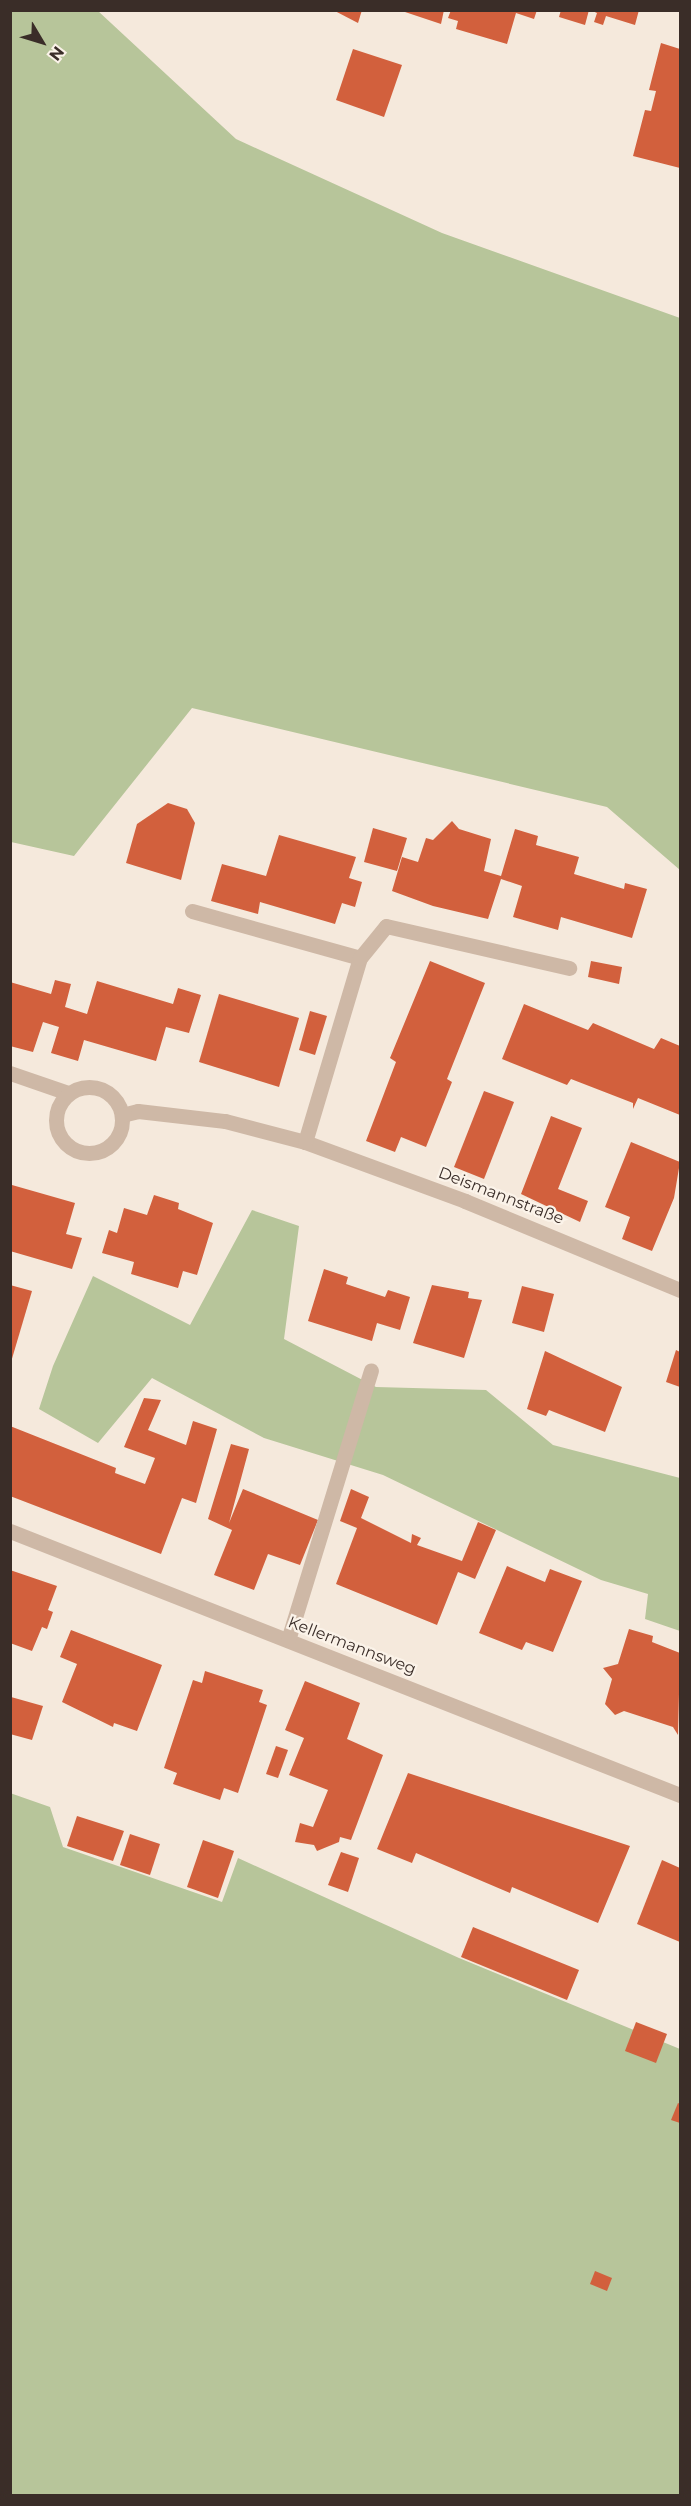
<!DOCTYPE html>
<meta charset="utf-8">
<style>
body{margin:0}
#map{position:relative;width:691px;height:2506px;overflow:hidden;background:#f5e9dc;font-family:Montserrat,sans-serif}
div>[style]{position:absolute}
.green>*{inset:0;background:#b7c59a}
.building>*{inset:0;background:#d2603d}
.minor>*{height:15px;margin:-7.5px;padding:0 7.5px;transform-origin:7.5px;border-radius:7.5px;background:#ceb8a6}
.minor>.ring{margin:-7.5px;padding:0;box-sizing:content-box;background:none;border:15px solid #ceb8a6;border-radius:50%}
span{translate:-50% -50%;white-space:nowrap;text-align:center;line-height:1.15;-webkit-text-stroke:4.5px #fbf3e9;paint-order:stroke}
.street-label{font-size:16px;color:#3a2d28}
.frame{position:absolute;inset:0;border:12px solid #3a2d28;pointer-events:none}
.north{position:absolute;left:12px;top:12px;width:60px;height:60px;-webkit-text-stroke:4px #fbf3e9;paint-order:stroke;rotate:128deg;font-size:16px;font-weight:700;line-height:24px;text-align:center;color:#3a2d28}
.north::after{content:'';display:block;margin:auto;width:21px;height:27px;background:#3a2d28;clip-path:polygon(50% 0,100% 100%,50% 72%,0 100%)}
</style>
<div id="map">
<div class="green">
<div style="clip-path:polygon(11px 10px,98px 11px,236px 139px,442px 233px,680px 318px,680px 870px,607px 807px,192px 708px,74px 856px,11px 842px)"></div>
<div style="clip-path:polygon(252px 1210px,299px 1226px,284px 1339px,376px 1387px,486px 1390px,553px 1445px,680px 1478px,680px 1631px,645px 1619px,648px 1594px,601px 1580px,383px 1475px,264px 1438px,152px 1378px,98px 1443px,39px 1409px,53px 1366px,93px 1276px,190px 1325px)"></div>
<div style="clip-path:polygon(10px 1793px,50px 1807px,63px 1847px,222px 1902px,238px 1858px,459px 1958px,680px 2049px,680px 2495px,11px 2495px)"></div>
</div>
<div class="building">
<div style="clip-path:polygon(333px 10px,362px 10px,358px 23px)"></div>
<div style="clip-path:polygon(399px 10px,444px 10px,441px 24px)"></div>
<div style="clip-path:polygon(451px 10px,537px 10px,534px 19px,516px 13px,507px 44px,456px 29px,458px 21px,448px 18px)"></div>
<div style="clip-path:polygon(561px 10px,589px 10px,585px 25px,559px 17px)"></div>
<div style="clip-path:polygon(590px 10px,639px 10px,635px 25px,606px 16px,603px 25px,594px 22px,597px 13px)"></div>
<div style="clip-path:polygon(661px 43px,680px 49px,680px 168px,633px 156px,645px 110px,651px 111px,656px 91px,649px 90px)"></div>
<div style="clip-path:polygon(353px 49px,402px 65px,384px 117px,336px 100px)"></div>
<div style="clip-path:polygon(168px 803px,187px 809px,195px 823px,181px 880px,126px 863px,137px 824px)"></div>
<div style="clip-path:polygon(452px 821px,459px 829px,491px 839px,484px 871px,501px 876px,515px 829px,538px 836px,536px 845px,579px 857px,574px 874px,624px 889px,625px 883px,647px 889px,632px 938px,561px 917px,558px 930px,513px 917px,522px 886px,501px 879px,488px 919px,433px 906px,392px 891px,402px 857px,418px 862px,426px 838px,433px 840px)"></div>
<div style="clip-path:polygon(373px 828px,407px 838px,397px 871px,364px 862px)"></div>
<div style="clip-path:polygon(279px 835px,356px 857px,349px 878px,362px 882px,355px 907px,342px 903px,335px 924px,260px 902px,258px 914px,211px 901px,222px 864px,266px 876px)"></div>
<div style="clip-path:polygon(430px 961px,485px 983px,447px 1079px,452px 1082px,426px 1147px,401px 1137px,395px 1152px,366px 1141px,396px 1062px,390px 1058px)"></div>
<div style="clip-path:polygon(591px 961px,622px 967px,619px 984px,588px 977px)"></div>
<div style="clip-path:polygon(55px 980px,71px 984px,65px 1007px,87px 1014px,97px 981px,173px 1004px,178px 988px,201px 995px,189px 1033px,166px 1027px,156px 1061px,84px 1040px,78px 1061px,51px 1053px,59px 1027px,43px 1022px,33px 1052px,10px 1046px,10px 982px,51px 994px)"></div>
<div style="clip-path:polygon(219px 994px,299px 1018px,279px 1087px,199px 1062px)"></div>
<div style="clip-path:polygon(524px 1004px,588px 1030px,593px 1023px,654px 1049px,661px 1038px,680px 1046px,680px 1115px,638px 1098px,633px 1109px,633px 1103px,571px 1079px,567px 1085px,502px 1059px)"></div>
<div style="clip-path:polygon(310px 1011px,327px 1016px,315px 1055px,299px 1050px)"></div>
<div style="clip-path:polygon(484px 1091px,514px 1102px,484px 1179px,454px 1167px)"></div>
<div style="clip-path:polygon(551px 1116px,582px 1128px,558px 1189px,588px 1201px,580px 1222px,521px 1194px)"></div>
<div style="clip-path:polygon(631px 1142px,680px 1162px,674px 1198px,652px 1251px,622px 1239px,630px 1217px,605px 1207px)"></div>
<div style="clip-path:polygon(12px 1185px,75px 1203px,66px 1234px,82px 1238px,72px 1269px,10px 1251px)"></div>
<div style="clip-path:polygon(154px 1195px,179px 1203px,178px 1209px,213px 1223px,197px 1275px,183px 1271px,178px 1288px,131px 1274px,134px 1262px,102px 1253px,109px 1230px,117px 1233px,124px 1208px,147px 1215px)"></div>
<div style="clip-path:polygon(324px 1269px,348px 1277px,346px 1284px,385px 1297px,388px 1290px,410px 1297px,400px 1330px,377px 1323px,372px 1341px,308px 1321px)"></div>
<div style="clip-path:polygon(10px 1285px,32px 1291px,11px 1362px,10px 1361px)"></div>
<div style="clip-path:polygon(432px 1285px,469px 1292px,468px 1298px,482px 1300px,464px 1358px,413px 1343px)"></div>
<div style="clip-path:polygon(522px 1286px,554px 1294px,544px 1332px,512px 1323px)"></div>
<div style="clip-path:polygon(676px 1350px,680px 1352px,680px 1387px,666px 1382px)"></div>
<div style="clip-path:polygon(545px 1351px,622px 1387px,605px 1432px,549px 1410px,546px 1416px,527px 1409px)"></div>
<div style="clip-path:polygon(144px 1398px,161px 1400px,148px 1430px,186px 1445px,193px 1421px,217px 1429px,196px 1503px,182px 1498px,161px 1554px,10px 1496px,10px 1426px,116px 1468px,115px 1473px,145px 1484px,155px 1458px,124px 1447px)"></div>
<div style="clip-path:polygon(231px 1444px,249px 1449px,229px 1523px,243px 1489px,318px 1520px,300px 1565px,268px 1554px,254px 1590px,214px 1575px,232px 1530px,208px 1519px)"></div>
<div style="clip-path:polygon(351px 1489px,369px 1497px,361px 1518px,411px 1543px,412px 1534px,421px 1538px,417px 1545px,462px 1561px,478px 1522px,496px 1530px,475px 1579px,458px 1572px,437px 1625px,336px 1584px,357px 1528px,340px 1521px)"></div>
<div style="clip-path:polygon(507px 1566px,545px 1582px,550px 1569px,582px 1581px,553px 1652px,526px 1642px,522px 1650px,479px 1633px)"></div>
<div style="clip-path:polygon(10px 1570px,57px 1586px,48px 1610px,53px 1612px,47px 1629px,42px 1627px,32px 1651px,10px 1643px)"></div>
<div style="clip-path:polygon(629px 1629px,653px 1636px,652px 1642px,680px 1653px,678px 1735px,673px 1727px,624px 1711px,615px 1715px,605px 1704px,612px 1679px,603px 1668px,618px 1664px)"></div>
<div style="clip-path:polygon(71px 1630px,162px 1665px,137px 1731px,114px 1723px,113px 1727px,62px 1702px,77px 1664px,60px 1657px)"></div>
<div style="clip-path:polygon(205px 1671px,263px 1690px,259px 1702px,267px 1705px,238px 1793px,224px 1788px,220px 1800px,173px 1784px,177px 1773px,164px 1768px,193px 1680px,202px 1683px)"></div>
<div style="clip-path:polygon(305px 1681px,360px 1703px,347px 1739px,383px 1755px,351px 1840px,340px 1837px,339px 1842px,317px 1851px,314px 1845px,295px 1842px,300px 1823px,313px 1827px,328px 1790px,289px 1775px,304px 1738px,285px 1730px)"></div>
<div style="clip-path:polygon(11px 1697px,43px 1706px,32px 1740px,10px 1734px)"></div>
<div style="clip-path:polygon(276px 1746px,288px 1750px,278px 1778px,266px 1774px)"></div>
<div style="clip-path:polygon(408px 1773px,630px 1846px,598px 1923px,512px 1887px,510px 1893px,416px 1853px,412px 1863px,377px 1849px)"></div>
<div style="clip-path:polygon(77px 1816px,124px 1831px,113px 1861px,67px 1846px)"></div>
<div style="clip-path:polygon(130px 1834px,160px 1844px,150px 1875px,120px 1865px)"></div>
<div style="clip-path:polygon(203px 1840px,234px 1851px,218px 1898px,187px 1887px)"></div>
<div style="clip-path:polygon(341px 1852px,359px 1858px,348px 1892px,328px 1885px)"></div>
<div style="clip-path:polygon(662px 1860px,680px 1868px,680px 1942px,637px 1924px)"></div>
<div style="clip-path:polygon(473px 1927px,579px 1970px,567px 2000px,461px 1957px)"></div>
<div style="clip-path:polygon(636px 2022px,667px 2034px,656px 2063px,625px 2051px)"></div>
<div style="clip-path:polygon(678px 2103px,680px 2104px,680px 2123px,671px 2120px)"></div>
<div style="clip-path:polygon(595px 2271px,612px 2278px,607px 2291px,590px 2284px)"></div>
</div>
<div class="minor">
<div style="left:192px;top:911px;width:174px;rotate:15.6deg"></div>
<div style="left:10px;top:1073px;width:61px;rotate:19deg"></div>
<div class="ring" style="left:56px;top:1087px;width:51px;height:51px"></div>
<div style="left:122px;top:1115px;width:16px;rotate:-14deg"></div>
<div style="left:138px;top:1111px;width:88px;rotate:6.6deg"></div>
<div style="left:225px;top:1121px;width:83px;rotate:14.7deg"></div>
<div style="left:305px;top:1142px;width:171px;rotate:20.2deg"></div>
<div style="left:465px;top:1201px;width:233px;rotate:22.5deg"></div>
<div style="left:305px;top:1142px;width:192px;rotate:-73.4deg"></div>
<div style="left:360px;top:958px;width:41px;rotate:-50.9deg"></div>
<div style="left:386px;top:926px;width:188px;rotate:12.9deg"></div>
<div style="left:10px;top:1531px;width:720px;rotate:21.51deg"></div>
<div style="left:288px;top:1640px;width:282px;rotate:-72.9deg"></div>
</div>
<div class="street-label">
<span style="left:501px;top:1196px;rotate:21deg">Deismannstraße</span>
<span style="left:352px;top:1646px;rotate:21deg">Kellermannsweg</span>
</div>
<div class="frame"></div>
<div class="north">N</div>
</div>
